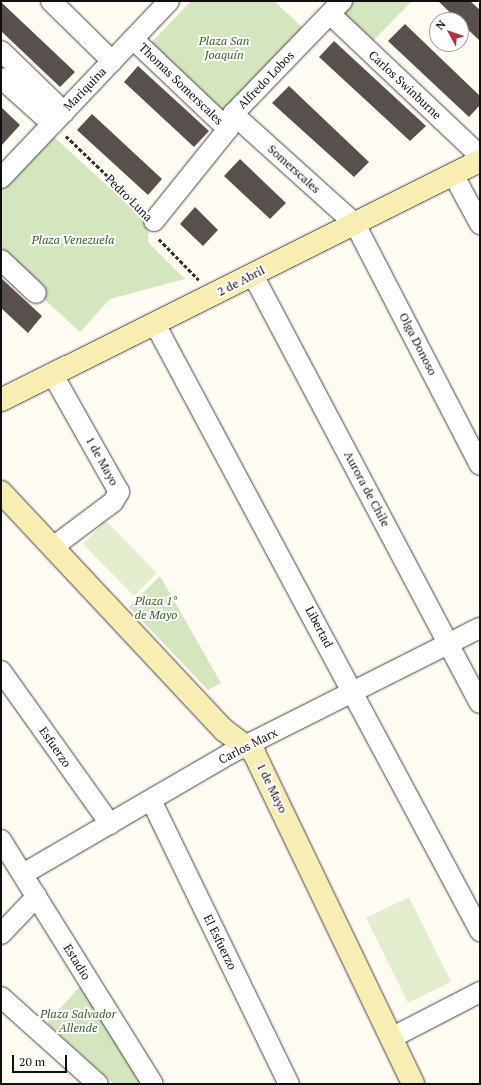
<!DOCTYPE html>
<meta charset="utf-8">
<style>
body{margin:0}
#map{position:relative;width:481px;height:1085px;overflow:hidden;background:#fefbf2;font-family:"PT Serif",serif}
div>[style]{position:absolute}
.green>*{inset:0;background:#d4e6be}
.pitch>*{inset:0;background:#e4eecf}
.building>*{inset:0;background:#57504c}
.path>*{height:2.5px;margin-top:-1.25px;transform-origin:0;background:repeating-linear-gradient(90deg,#313131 0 4px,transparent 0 6px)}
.roads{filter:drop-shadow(0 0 1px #424242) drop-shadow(0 0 1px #424242)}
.street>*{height:20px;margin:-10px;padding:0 10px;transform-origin:10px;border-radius:10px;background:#fff}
.secondary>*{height:22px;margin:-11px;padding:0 11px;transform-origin:11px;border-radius:11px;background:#f8eeb3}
span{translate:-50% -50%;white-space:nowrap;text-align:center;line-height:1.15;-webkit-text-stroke:4px #fff;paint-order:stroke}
.park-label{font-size:12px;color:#336125;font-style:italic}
.street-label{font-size:12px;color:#0f0f0f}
.frame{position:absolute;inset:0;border:2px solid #0f0f0f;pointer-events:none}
.north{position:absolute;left:429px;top:12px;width:40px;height:40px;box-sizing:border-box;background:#fff;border:1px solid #9f9f9f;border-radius:50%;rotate:310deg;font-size:11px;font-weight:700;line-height:16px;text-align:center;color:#0f0f0f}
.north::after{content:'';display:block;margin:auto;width:14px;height:18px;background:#b3333c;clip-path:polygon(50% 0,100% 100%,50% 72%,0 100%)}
.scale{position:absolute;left:12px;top:1055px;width:55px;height:18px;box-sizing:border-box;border:2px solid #0f0f0f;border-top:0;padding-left:5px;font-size:12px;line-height:14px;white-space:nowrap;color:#0f0f0f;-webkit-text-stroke:3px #fff;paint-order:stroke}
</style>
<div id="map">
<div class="green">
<div style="clip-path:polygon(191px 1px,274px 1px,305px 30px,225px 115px,151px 43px)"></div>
<div style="clip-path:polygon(347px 1px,412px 1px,370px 44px,337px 12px)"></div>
<div style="clip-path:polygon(52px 135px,149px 224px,148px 242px,185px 279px,110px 299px,80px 332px,1px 260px,1px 191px)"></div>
<div style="clip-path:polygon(160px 576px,221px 683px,208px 690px,129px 607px)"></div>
<div style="clip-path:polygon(82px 984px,142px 1084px,114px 1084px,47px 1023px)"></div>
</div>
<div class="pitch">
<div style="clip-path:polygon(106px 521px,157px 573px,134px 596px,83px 544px)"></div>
<div style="clip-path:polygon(409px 897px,451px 982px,408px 1003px,366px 918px)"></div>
</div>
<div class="building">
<div style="clip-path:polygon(438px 1px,470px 1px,480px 10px,480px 41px)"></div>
<div style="clip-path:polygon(1px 2px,75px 72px,60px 87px,1px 31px)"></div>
<div style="clip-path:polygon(405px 24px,480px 96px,480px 105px,469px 117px,388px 41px)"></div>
<div style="clip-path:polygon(334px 41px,426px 126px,410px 141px,319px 57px)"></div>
<div style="clip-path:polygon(138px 66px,209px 131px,194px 147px,124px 82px)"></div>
<div style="clip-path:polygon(289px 86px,369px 162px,354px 177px,272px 103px)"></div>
<div style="clip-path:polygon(1px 107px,20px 125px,1px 146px)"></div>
<div style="clip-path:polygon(92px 114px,162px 179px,148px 195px,77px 130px)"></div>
<div style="clip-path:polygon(240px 159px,286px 203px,270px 219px,224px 176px)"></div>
<div style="clip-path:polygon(195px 207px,218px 230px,203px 246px,180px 224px)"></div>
<div style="clip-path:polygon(1px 278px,42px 316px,28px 333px,1px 308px)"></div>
</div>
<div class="path">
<div style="left:66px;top:136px;width:103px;rotate:43.8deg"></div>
<div style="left:159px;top:239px;width:57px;rotate:45.7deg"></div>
</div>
<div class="roads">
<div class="street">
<div style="left:51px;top:1px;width:86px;rotate:44.5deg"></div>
<div style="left:330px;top:14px;width:207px;rotate:43.4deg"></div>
<div style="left:133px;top:39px;width:131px;rotate:43.5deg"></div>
<div style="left:1px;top:51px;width:88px;rotate:44.1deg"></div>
<div style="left:1px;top:78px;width:69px;rotate:42deg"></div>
<div style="left:233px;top:114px;width:164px;rotate:42deg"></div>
<div style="left:355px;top:224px;width:271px;rotate:62.6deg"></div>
<div style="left:453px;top:174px;width:57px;rotate:61.6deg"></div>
<div style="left:1px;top:178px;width:244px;rotate:-46.5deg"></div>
<div style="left:154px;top:221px;width:118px;rotate:-51.2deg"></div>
<div style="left:228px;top:129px;width:16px;rotate:-72deg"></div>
<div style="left:233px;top:114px;width:157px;rotate:-46deg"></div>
<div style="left:1px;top:260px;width:48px;rotate:43.3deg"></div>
<div style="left:253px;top:275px;width:484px;rotate:62.1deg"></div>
<div style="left:155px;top:324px;width:689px;rotate:61.83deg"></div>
<div style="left:53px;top:547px;width:75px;rotate:-36.9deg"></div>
<div style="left:113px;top:502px;width:12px;rotate:-59deg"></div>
<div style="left:119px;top:492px;width:134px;rotate:-119.4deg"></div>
<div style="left:1px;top:671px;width:188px;rotate:54.5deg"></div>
<div style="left:151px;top:800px;width:316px;rotate:64.1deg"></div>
<div style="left:1px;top:840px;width:287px;rotate:58.1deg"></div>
<div style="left:23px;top:874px;width:238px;rotate:-30.2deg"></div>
<div style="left:229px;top:754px;width:281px;rotate:-26.7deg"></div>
<div style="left:1px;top:934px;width:52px;rotate:-46.5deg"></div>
<div style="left:1px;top:997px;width:130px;rotate:41.9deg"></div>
<div style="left:391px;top:1038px;width:100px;rotate:-27.3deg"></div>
</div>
<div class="secondary">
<div style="left:1px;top:400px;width:535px;rotate:-26.52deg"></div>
<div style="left:1px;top:492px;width:326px;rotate:46.9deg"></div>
<div style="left:224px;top:730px;width:38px;rotate:37deg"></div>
<div style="left:254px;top:753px;width:367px;rotate:64.3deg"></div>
</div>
</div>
<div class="park-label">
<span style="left:224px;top:48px">Plaza San<br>Joaquín</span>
<span style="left:73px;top:240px">Plaza Venezuela</span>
<span style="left:156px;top:608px">Plaza 1°<br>de Mayo</span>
<span style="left:78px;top:1021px">Plaza Salvador<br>Allende</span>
</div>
<div class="street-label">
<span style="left:266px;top:80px;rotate:-46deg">Alfredo Lobos</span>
<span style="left:181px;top:84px;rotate:44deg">Thomas Somerscales</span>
<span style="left:405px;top:85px;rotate:43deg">Carlos Swinburne</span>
<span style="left:85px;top:89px;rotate:-46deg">Mariquina</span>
<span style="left:294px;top:169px;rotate:42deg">Somerscales</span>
<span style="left:129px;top:198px;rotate:45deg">Pedro Luna</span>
<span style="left:241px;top:281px;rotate:-27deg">2 de Abril</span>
<span style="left:418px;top:344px;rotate:63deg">Olga Donoso</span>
<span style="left:102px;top:461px;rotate:61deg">1 de Mayo</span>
<span style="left:367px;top:489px;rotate:62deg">Aurora de Chile</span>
<span style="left:319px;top:627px;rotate:62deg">Libertad</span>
<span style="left:248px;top:746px;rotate:-27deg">Carlos Marx</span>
<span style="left:55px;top:747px;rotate:55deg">Esfuerzo</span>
<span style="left:272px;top:788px;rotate:64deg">1 de Mayo</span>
<span style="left:220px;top:942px;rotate:64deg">El Esfuerzo</span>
<span style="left:77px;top:962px;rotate:58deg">Estadio</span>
</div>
<div class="frame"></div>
<div class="north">N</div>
<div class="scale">20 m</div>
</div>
